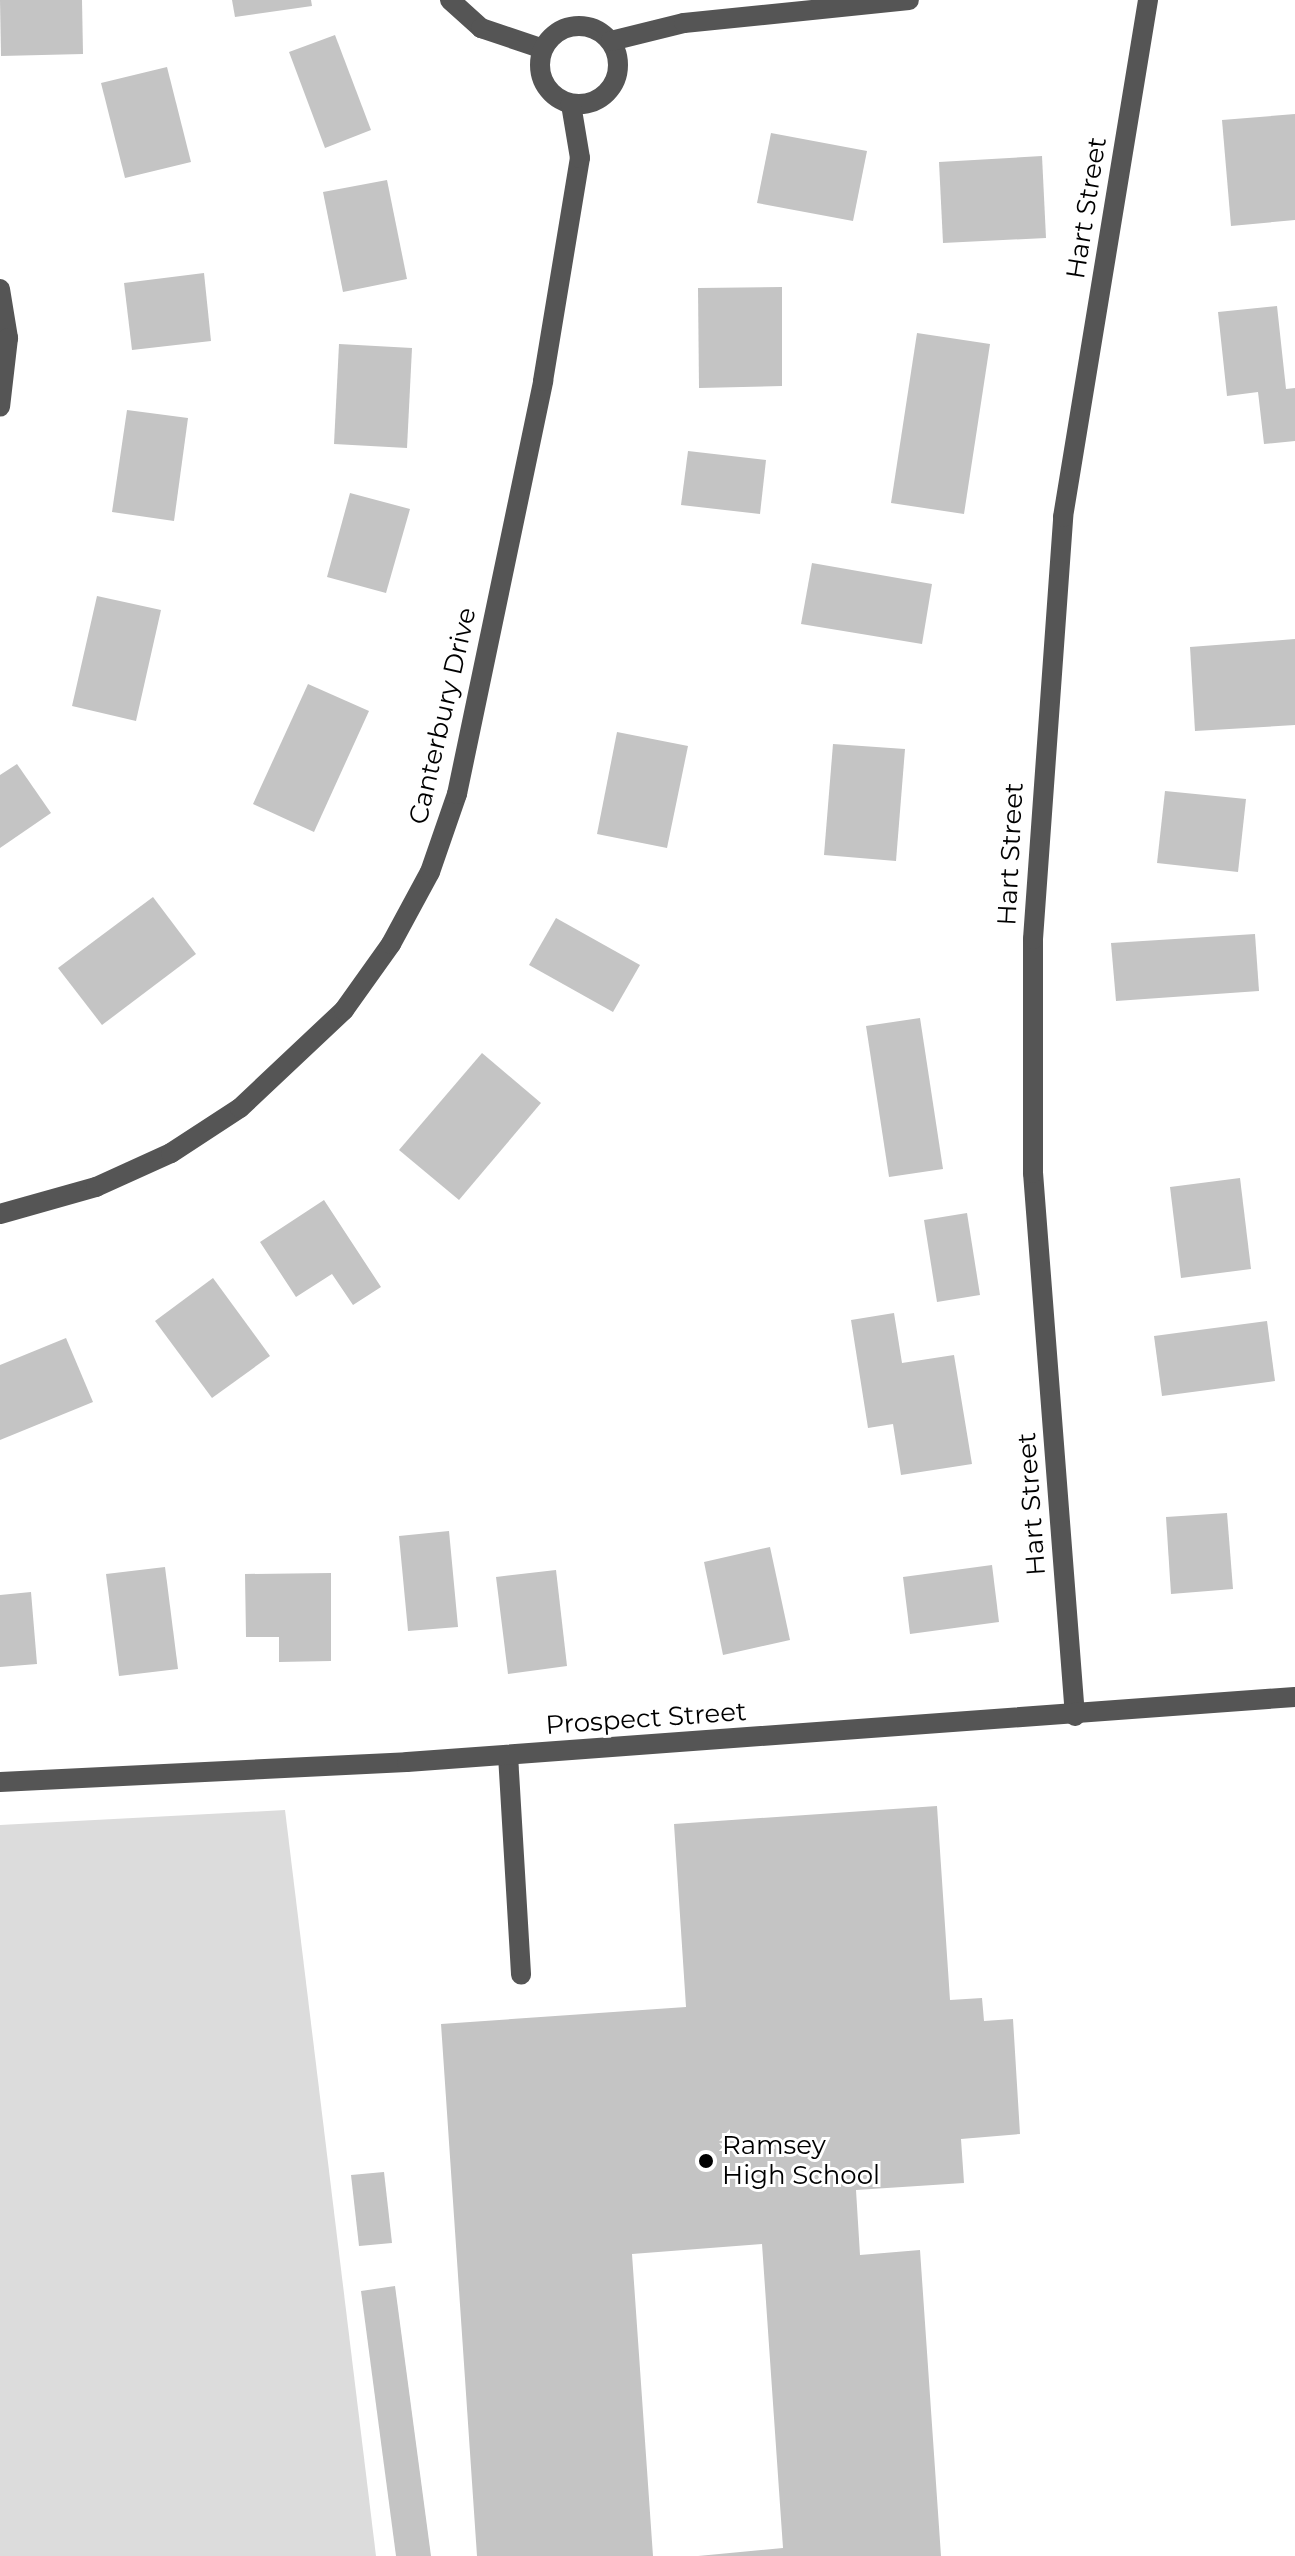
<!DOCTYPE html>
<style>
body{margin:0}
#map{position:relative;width:1295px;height:2556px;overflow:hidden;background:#fff;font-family:Montserrat,sans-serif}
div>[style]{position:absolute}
.green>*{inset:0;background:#dcdcdc}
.building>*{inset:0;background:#c4c4c4}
.minor>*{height:20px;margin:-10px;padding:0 10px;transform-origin:10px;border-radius:10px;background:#555}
.minor>.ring{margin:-10px;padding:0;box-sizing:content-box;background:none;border:20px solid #555;border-radius:50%}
.dots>*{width:22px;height:22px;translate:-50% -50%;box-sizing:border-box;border:4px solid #fff;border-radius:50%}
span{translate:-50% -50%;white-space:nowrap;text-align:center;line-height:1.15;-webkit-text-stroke:6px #fff;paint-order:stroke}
.street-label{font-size:26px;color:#000}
.poi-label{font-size:26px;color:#000}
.left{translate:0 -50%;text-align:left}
</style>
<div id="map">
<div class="green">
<div style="clip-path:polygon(285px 1810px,376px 2556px,0 2556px,0 1825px)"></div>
</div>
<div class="building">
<div style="clip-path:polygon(0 0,82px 0,83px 54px,1px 56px)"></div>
<div style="clip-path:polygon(232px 0,311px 0,312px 6px,235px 17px)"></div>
<div style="clip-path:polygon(335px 35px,371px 130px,325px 148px,289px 52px)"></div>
<div style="clip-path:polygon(167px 67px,191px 162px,125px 178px,101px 83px)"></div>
<div style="clip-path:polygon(1295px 114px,1295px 220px,1231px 226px,1222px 120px)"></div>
<div style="clip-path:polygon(771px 133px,867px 151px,853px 221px,757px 203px)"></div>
<div style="clip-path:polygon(1042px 156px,1046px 238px,943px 243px,939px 162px)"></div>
<div style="clip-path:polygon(387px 180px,407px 279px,343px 292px,323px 192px)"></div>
<div style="clip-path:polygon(204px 273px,211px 341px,132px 350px,124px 283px)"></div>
<div style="clip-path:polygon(782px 287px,782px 386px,699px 388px,698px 288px)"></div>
<div style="clip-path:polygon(1277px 306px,1286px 389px,1295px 388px,1295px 441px,1264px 444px,1258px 392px,1227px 396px,1218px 312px)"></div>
<div style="clip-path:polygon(917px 333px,990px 344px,964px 514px,891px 503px)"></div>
<div style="clip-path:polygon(339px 344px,412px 348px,407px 448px,334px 444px)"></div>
<div style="clip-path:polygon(127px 410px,188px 418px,174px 521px,112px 512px)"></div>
<div style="clip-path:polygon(688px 451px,766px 460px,760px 514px,681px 505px)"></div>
<div style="clip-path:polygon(350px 493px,410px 509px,386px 593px,327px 577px)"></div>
<div style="clip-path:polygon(812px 563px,932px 584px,922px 644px,801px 624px)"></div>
<div style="clip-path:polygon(97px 596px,161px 610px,136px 721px,72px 706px)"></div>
<div style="clip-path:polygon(1295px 639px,1295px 725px,1195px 731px,1190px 647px)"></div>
<div style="clip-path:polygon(308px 684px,369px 711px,314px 832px,253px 804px)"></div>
<div style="clip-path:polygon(617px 732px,688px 746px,667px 848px,597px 834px)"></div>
<div style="clip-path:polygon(833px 744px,905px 749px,896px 861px,824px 855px)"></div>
<div style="clip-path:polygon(17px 764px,51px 813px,0 848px,0 775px)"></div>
<div style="clip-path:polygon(1165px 791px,1246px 799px,1238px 872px,1157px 863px)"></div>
<div style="clip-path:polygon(153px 897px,196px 954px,102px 1025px,58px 968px)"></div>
<div style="clip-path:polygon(556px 918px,640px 965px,613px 1012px,529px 965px)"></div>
<div style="clip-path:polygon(1255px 934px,1259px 991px,1116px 1001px,1111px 943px)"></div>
<div style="clip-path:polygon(920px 1018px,943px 1169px,889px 1177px,866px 1026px)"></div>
<div style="clip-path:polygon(482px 1053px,541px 1103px,459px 1200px,399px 1150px)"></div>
<div style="clip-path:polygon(1240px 1178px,1251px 1269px,1181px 1278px,1170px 1187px)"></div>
<div style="clip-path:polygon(324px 1200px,381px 1287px,353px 1305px,332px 1274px,296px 1297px,260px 1242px)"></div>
<div style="clip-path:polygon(967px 1213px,980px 1295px,937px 1302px,924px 1220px)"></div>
<div style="clip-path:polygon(213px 1278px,270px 1356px,212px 1398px,155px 1321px)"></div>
<div style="clip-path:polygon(894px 1313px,902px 1363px,954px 1355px,972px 1464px,901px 1475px,893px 1424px,868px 1428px,851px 1320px)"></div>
<div style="clip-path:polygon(1267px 1321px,1275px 1381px,1162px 1396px,1154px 1336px)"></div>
<div style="clip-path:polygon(66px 1338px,93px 1402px,0 1440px,0 1365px)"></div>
<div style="clip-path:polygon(1227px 1513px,1233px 1589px,1171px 1594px,1166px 1517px)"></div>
<div style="clip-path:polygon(449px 1531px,458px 1627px,408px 1631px,399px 1536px)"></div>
<div style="clip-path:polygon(770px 1547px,790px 1640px,723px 1655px,704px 1562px)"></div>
<div style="clip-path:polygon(992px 1565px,999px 1622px,910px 1634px,903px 1577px)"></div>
<div style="clip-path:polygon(165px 1567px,178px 1669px,119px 1676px,106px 1574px)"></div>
<div style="clip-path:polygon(556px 1570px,567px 1666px,508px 1674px,496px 1577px)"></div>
<div style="clip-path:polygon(331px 1573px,331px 1661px,279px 1662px,279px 1637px,246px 1637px,245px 1574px)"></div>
<div style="clip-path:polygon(31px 1592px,37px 1664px,0 1667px,0 1595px)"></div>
<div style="clip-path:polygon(937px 1806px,950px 2000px,982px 1998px,984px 2021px,1013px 2019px,1020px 2134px,961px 2139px,964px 2183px,856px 2190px,860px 2255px,920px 2250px,941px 2556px,698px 2556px,783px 2548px,762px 2244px,632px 2254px,653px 2556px,477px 2556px,441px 2024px,686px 2007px,674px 1824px)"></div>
<div style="clip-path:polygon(384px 2172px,392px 2243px,359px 2246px,351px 2175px)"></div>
<div style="clip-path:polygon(395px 2286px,431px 2556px,396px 2556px,361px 2291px)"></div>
</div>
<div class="minor">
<div style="left:450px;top:0;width:42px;rotate:42.1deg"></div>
<div style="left:481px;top:28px;width:65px;rotate:18.7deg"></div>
<div class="ring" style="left:540px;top:26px;width:58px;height:58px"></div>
<div style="left:611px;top:41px;width:75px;rotate:-13.9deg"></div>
<div style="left:684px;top:23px;width:226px;rotate:-5.8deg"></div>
<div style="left:0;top:289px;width:50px;rotate:80.7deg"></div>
<div style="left:8px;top:338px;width:69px;rotate:96.6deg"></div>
<div style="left:0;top:1214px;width:100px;rotate:-15.7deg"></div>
<div style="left:96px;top:1187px;width:82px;rotate:-24.4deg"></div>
<div style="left:171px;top:1153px;width:82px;rotate:-33.1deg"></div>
<div style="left:240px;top:1108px;width:143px;rotate:-43.3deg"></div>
<div style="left:344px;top:1010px;width:81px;rotate:-54.5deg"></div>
<div style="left:391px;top:944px;width:82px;rotate:-61.6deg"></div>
<div style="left:430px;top:872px;width:83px;rotate:-70.9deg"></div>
<div style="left:457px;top:794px;width:422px;rotate:-78.2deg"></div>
<div style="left:543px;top:381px;width:226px;rotate:-80.6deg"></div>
<div style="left:580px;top:158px;width:55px;rotate:-99.5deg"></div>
<div style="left:1075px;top:1716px;width:545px;rotate:-94.42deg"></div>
<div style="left:1033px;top:1173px;width:234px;rotate:-90deg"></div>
<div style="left:1033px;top:939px;width:423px;rotate:-85.9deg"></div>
<div style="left:1063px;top:517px;width:524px;rotate:-80.66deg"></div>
<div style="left:508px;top:1755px;width:220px;rotate:86.6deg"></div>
<div style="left:0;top:1782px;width:407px;rotate:-2.8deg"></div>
<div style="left:407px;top:1762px;width:890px;rotate:-4.19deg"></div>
</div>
<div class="dots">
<div style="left:706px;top:2161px;background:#000"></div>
</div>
<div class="street-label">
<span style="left:1087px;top:208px;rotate:-81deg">Hart Street</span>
<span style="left:443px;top:716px;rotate:-77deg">Canterbury Drive</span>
<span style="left:1011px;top:854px;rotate:-87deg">Hart Street</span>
<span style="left:1032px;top:1504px;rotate:-94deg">Hart Street</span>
<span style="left:646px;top:1719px;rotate:-4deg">Prospect Street</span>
</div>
<div class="poi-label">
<span class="left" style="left:722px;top:2161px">Ramsey<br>High School</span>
</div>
</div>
